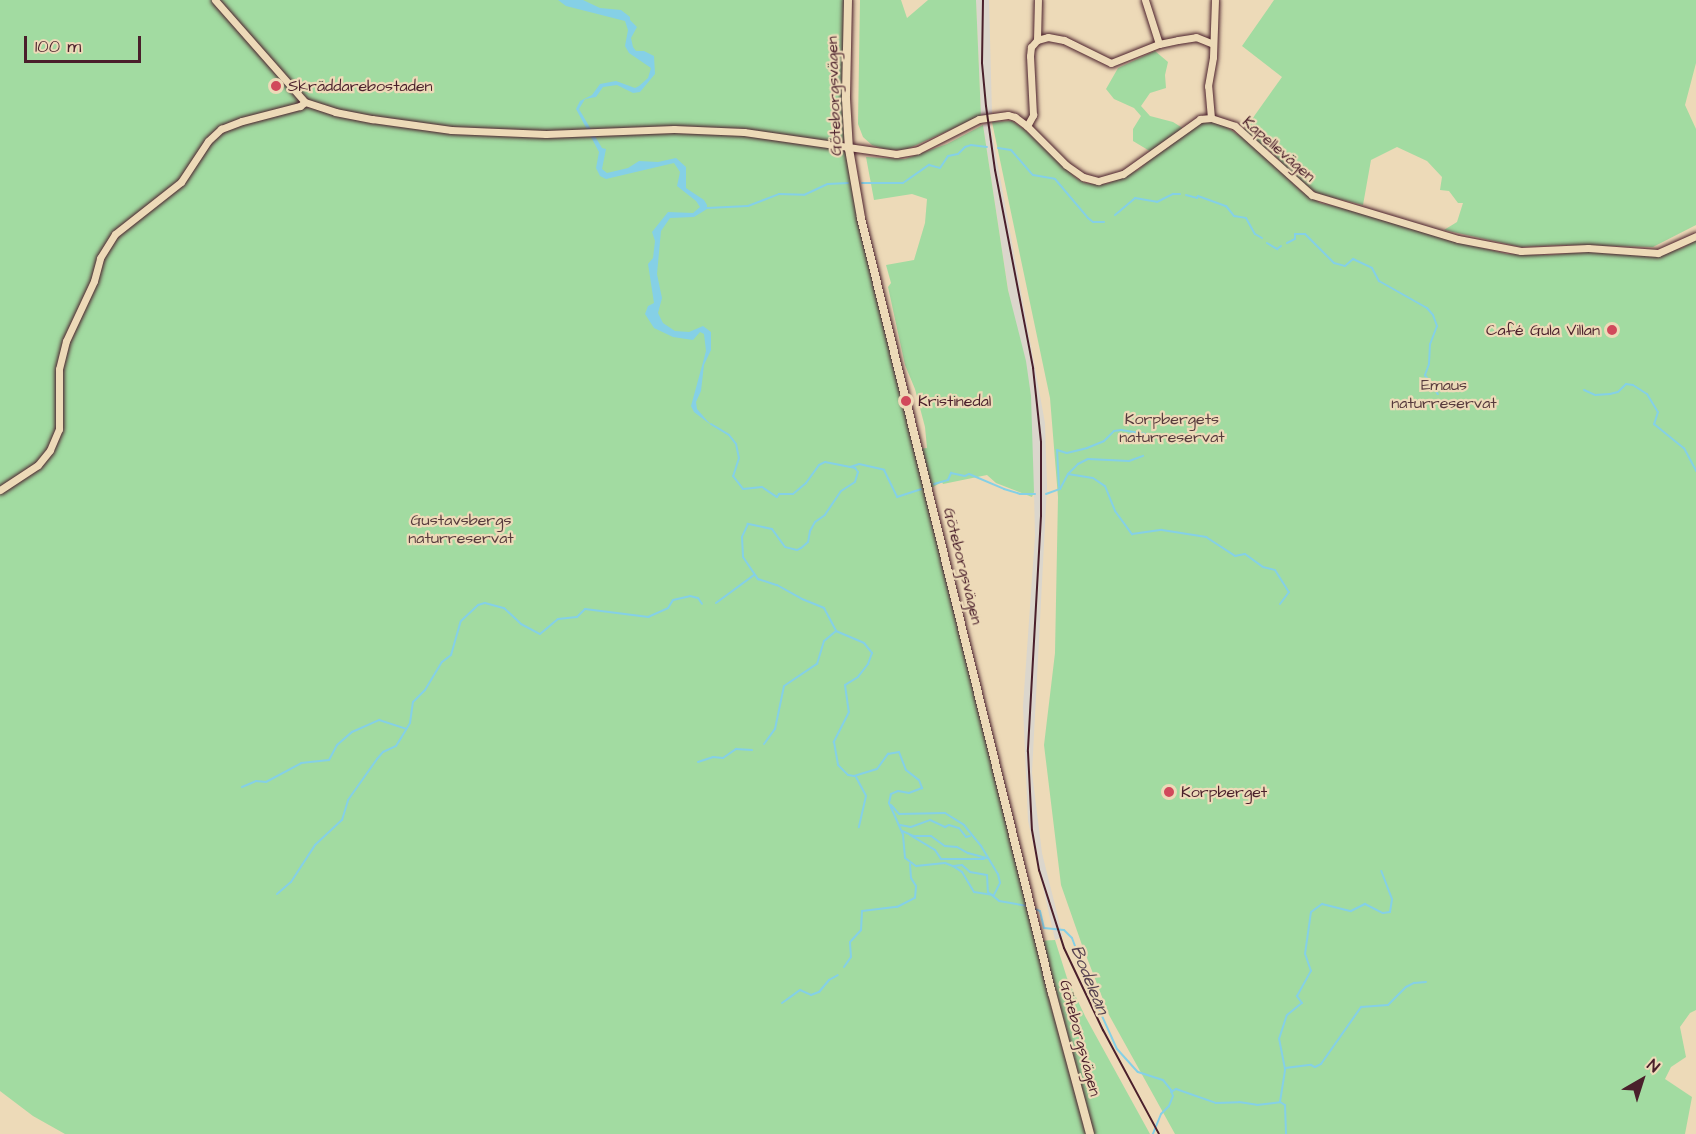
<!DOCTYPE html>
<meta charset="utf-8">
<style>
body{margin:0}
#map{position:relative;width:1696px;height:1134px;overflow:hidden;background:#eddab8;font-family:"Architects Daughter",sans-serif}
div>[style]{position:absolute}
.built>*{inset:0;background:#dbd6cc}
.green>*{inset:0;background:#a2dba1}
.water>*{inset:0;background:#85d0e6}
.stream>*{height:2px;margin:-1px;padding:0 1px;transform-origin:1px;border-radius:1px;background:#85d0e6}
.roads{filter:drop-shadow(0 0 2px #4a1f2b) drop-shadow(0 0 2px #4a1f2b)}
.minor>*{height:7px;margin:-3.5px;padding:0 3.5px;transform-origin:3.5px;border-radius:3.5px;background:#eddab8}
.tertiary>*{height:8px;margin:-4px;padding:0 4px;transform-origin:4px;border-radius:4px;background:#eddab8}
.rail>*{height:2px;margin:-1px;padding:0 1px;transform-origin:1px;border-radius:1px;background:#4a1f2b}
.dots>*{width:16px;height:16px;translate:-50% -50%;box-sizing:border-box;border:3px solid #eddab8;border-radius:50%}
span{translate:-50% -50%;white-space:nowrap;text-align:center;line-height:1.15;-webkit-text-stroke:4.5px #eddab8;paint-order:stroke}
.poi-label{font-size:16px;color:#4a1f2b}
.left{translate:0 -50%;text-align:left}
.right{translate:-100% -50%;text-align:right}
.street-label{font-size:16px;color:#4a1f2b}
.park-label{font-size:16px;color:#573b3d}
.water-label{font-size:18px;color:#564250;font-style:italic}
.north{position:absolute;left:1612px;top:1050px;width:60px;height:60px;-webkit-text-stroke:4px #eddab8;paint-order:stroke;rotate:39deg;font-size:16px;font-weight:700;line-height:24px;text-align:center;color:#4a1f2b}
.north::after{content:'';display:block;margin:auto;width:21px;height:27px;background:#4a1f2b;clip-path:polygon(50% 0,100% 100%,50% 72%,0 100%)}
.scale{position:absolute;left:24px;top:36px;width:117px;height:27px;box-sizing:border-box;border:3px solid #4a1f2b;border-top:0;padding-left:8px;font-size:18px;line-height:21px;white-space:nowrap;color:#4a1f2b;-webkit-text-stroke:4px #eddab8;paint-order:stroke}
</style>
<div id="map">
<div class="built">
<div style="clip-path:polygon(976px 0,989px 0,992px 114px,981px 116px)"></div>
<div style="clip-path:polygon(990px 122px,1045px 423px,1047px 487px,1032px 773px,1042px 853px,1063px 937px,1055px 940px,1028px 821px,1023px 706px,1035px 536px,1034px 492px,1016px 341px,983px 125px)"></div>
</div>
<div class="green">
<div style="clip-path:polygon(0 0,847px 0,846px 132px,915px 449px,927px 448px,925px 427px,915px 389px,905px 365px,888px 287px,891px 283px,886px 265px,914px 260px,925px 223px,927px 199px,912px 194px,874px 200px,866px 157px,905px 159px,947px 144px,983px 125px,1008px 290px,1026px 361px,1031px 396px,1034px 492px,1032px 497px,996px 483px,987px 475px,943px 484px,942px 482px,926px 491px,1038px 941px,1055px 940px,1067px 978px,1085px 1016px,1150px 1134px,65px 1134px,33px 1116px,0 1091px)"></div>
<div style="clip-path:polygon(860px 0,901px 0,907px 18px,928px 0,976px 0,981px 116px,905px 150px,887px 150px,872px 145px,863px 137px,858px 124px)"></div>
<div style="clip-path:polygon(1274px 0,1696px 0,1696px 63px,1685px 105px,1696px 129px,1696px 225px,1653px 247px,1563px 245px,1521px 247px,1444px 230px,1457px 222px,1463px 203px,1458px 203px,1449px 191px,1440px 190px,1442px 177px,1427px 161px,1397px 147px,1371px 160px,1363px 205px,1318px 194px,1302px 184px,1268px 149px,1259px 150px,1300px 190px,1320px 203px,1368px 213px,1454px 241px,1507px 254px,1549px 255px,1593px 251px,1647px 255px,1682px 248px,1696px 240px,1696px 1010px,1690px 1013px,1680px 1027px,1686px 1057px,1671px 1067px,1665px 1079px,1692px 1097px,1685px 1134px,1175px 1134px,1109px 1015px,1082px 945px,1061px 885px,1044px 745px,1055px 653px,1058px 497px,1050px 398px,992px 122px,1012px 121px,1024px 129px,1076px 178px,1085px 183px,1100px 185px,1109px 183px,1138px 170px,1152px 158px,1153px 153px,1133px 141px,1133px 129px,1141px 116px,1134px 108px,1114px 99px,1106px 89px,1118px 68px,1155px 51px,1168px 62px,1165px 75px,1166px 88px,1150px 93px,1141px 106px,1150px 116px,1173px 122px,1189px 132px,1202px 121px,1219px 122px,1240px 136px,1282px 77px,1242px 46px)"></div>
</div>
<div class="water">
<div style="clip-path:polygon(558px 0,583px 0,600px 8px,621px 10px,630px 17px,630px 20px,637px 27px,631px 38px,633px 47px,636px 51px,644px 51px,654px 56px,655px 74px,640px 92px,633px 93px,617px 85px,603px 87px,596px 97px,585px 99px,579px 109px,602px 148px,606px 149px,602px 169px,607px 173px,628px 168px,639px 161px,658px 162px,676px 158px,686px 167px,686px 188px,704px 200px,707px 205px,707px 209px,694px 217px,670px 218px,661px 231px,657px 274px,662px 298px,658px 313px,663px 323px,675px 331px,689px 332px,703px 326px,711px 332px,711px 350px,704px 365px,701px 391px,696px 402px,697px 409px,711px 425px,694px 412px,691px 406px,706px 351px,704px 334px,700px 332px,693px 340px,673px 337px,654px 328px,645px 314px,648px 306px,654px 303px,648px 264px,653px 258px,655px 241px,652px 232px,668px 212px,693px 213px,700px 207px,696px 201px,677px 186px,680px 172px,674px 163px,606px 179px,600px 176px,596px 168px,599px 152px,576px 109px,580px 101px,592px 95px,600px 84px,616px 81px,635px 88px,639px 86px,648px 78px,651px 68px,629px 53px,625px 46px,628px 30px,625px 21px,566px 6px)"></div>
</div>
<div class="stream">
<div style="left:998px;top:148px;width:13px;rotate:9deg"></div>
<div style="left:1011px;top:150px;width:33px;rotate:49deg"></div>
<div style="left:1033px;top:175px;width:22px;rotate:10deg"></div>
<div style="left:1055px;top:179px;width:51px;rotate:49.8deg"></div>
<div style="left:1088px;top:218px;width:6px;rotate:39deg"></div>
<div style="left:1093px;top:222px;width:11px"></div>
<div style="left:862px;top:183px;width:41px"></div>
<div style="left:903px;top:183px;width:32px;rotate:-35deg"></div>
<div style="left:929px;top:165px;width:11px;rotate:15deg"></div>
<div style="left:940px;top:168px;width:14px;rotate:-56deg"></div>
<div style="left:948px;top:156px;width:10px;rotate:-11deg"></div>
<div style="left:958px;top:154px;width:10px;rotate:-45deg"></div>
<div style="left:965px;top:147px;width:6px;rotate:-18deg"></div>
<div style="left:971px;top:145px;width:16px;rotate:7deg"></div>
<div style="left:1186px;top:195px;width:11px;rotate:15deg"></div>
<div style="left:1197px;top:198px;width:2px;rotate:-63deg"></div>
<div style="left:1198px;top:196px;width:30px;rotate:20deg"></div>
<div style="left:1226px;top:206px;width:13px;rotate:51deg"></div>
<div style="left:1234px;top:216px;width:12px;rotate:9deg"></div>
<div style="left:1246px;top:218px;width:18px;rotate:61deg"></div>
<div style="left:1255px;top:234px;width:8px;rotate:30deg"></div>
<div style="left:707px;top:208px;width:41px;rotate:-2.8deg"></div>
<div style="left:748px;top:206px;width:33px;rotate:-21deg"></div>
<div style="left:779px;top:194px;width:25px;rotate:2deg"></div>
<div style="left:804px;top:195px;width:26px;rotate:-25deg"></div>
<div style="left:828px;top:184px;width:20px;rotate:-3deg"></div>
<div style="left:1115px;top:215px;width:26px;rotate:-40deg"></div>
<div style="left:1135px;top:198px;width:22px;rotate:10deg"></div>
<div style="left:1157px;top:202px;width:18px;rotate:-27deg"></div>
<div style="left:1173px;top:194px;width:7px"></div>
<div style="left:1267px;top:243px;width:12px;rotate:31deg"></div>
<div style="left:1277px;top:249px;width:5px;rotate:-37deg"></div>
<div style="left:1287px;top:243px;width:9px;rotate:-27deg"></div>
<div style="left:1295px;top:239px;width:5px;rotate:-90deg"></div>
<div style="left:1295px;top:234px;width:10px"></div>
<div style="left:1305px;top:234px;width:41px;rotate:45deg"></div>
<div style="left:1334px;top:263px;width:11px;rotate:15deg"></div>
<div style="left:1345px;top:266px;width:11px;rotate:-41deg"></div>
<div style="left:1353px;top:259px;width:21px;rotate:25deg"></div>
<div style="left:1372px;top:268px;width:15px;rotate:62deg"></div>
<div style="left:1379px;top:281px;width:55px;rotate:29.4deg"></div>
<div style="left:1427px;top:308px;width:9px;rotate:49deg"></div>
<div style="left:1433px;top:315px;width:12px;rotate:70deg"></div>
<div style="left:1437px;top:326px;width:19px;rotate:111deg"></div>
<div style="left:1430px;top:344px;width:20px;rotate:93deg"></div>
<div style="left:1429px;top:364px;width:12px;rotate:110deg"></div>
<div style="left:1425px;top:375px;width:23px;rotate:56deg"></div>
<div style="left:1584px;top:390px;width:12px;rotate:24deg"></div>
<div style="left:1595px;top:395px;width:15px;rotate:-4deg"></div>
<div style="left:1610px;top:394px;width:8px;rotate:-14deg"></div>
<div style="left:1618px;top:392px;width:11px;rotate:-45deg"></div>
<div style="left:1626px;top:384px;width:7px;rotate:8deg"></div>
<div style="left:1633px;top:385px;width:17px;rotate:33deg"></div>
<div style="left:1647px;top:394px;width:21px;rotate:59deg"></div>
<div style="left:1658px;top:412px;width:13px;rotate:108deg"></div>
<div style="left:1654px;top:424px;width:38px;rotate:39deg"></div>
<div style="left:1684px;top:448px;width:26px;rotate:62deg"></div>
<div style="left:711px;top:424px;width:21px;rotate:31deg"></div>
<div style="left:729px;top:435px;width:11px;rotate:52deg"></div>
<div style="left:736px;top:444px;width:14px;rotate:78deg"></div>
<div style="left:739px;top:458px;width:19px;rotate:108deg"></div>
<div style="left:733px;top:476px;width:16px;rotate:52deg"></div>
<div style="left:743px;top:489px;width:19px;rotate:-6deg"></div>
<div style="left:762px;top:487px;width:18px;rotate:34deg"></div>
<div style="left:777px;top:497px;width:4px;rotate:-56deg"></div>
<div style="left:779px;top:494px;width:14px"></div>
<div style="left:793px;top:494px;width:17px;rotate:-40deg"></div>
<div style="left:806px;top:483px;width:22px;rotate:-54deg"></div>
<div style="left:819px;top:465px;width:7px;rotate:-27deg"></div>
<div style="left:825px;top:462px;width:31px;rotate:11deg"></div>
<div style="left:855px;top:468px;width:5px;rotate:53deg"></div>
<div style="left:858px;top:472px;width:10px;rotate:107deg"></div>
<div style="left:855px;top:482px;width:17px;rotate:147deg"></div>
<div style="left:841px;top:491px;width:29px;rotate:124deg"></div>
<div style="left:825px;top:515px;width:12px;rotate:145deg"></div>
<div style="left:815px;top:522px;width:10px;rotate:119deg"></div>
<div style="left:810px;top:531px;width:11px;rotate:100deg"></div>
<div style="left:808px;top:542px;width:9px;rotate:139deg"></div>
<div style="left:801px;top:548px;width:4px;rotate:153deg"></div>
<div style="left:797px;top:550px;width:12px;rotate:-166deg"></div>
<div style="left:785px;top:547px;width:22px;rotate:-126deg"></div>
<div style="left:772px;top:529px;width:25px;rotate:-168deg"></div>
<div style="left:748px;top:524px;width:14px;rotate:115deg"></div>
<div style="left:742px;top:537px;width:20px;rotate:87deg"></div>
<div style="left:743px;top:557px;width:27px;rotate:56deg"></div>
<div style="left:758px;top:579px;width:20px;rotate:18deg"></div>
<div style="left:777px;top:585px;width:29px;rotate:29deg"></div>
<div style="left:802px;top:599px;width:24px;rotate:22deg"></div>
<div style="left:824px;top:608px;width:26px;rotate:62deg"></div>
<div style="left:836px;top:631px;width:30px;rotate:23deg"></div>
<div style="left:864px;top:643px;width:13px;rotate:51deg"></div>
<div style="left:872px;top:653px;width:12px;rotate:110deg"></div>
<div style="left:868px;top:664px;width:16px;rotate:128deg"></div>
<div style="left:858px;top:677px;width:15px;rotate:148deg"></div>
<div style="left:845px;top:685px;width:27px;rotate:82deg"></div>
<div style="left:849px;top:712px;width:34px;rotate:117deg"></div>
<div style="left:834px;top:742px;width:23px;rotate:80deg"></div>
<div style="left:838px;top:765px;width:14px;rotate:45deg"></div>
<div style="left:848px;top:775px;width:6px;rotate:9deg"></div>
<div style="left:854px;top:776px;width:24px;rotate:-17deg"></div>
<div style="left:877px;top:769px;width:19px;rotate:-54deg"></div>
<div style="left:888px;top:754px;width:11px;rotate:-10deg"></div>
<div style="left:899px;top:752px;width:19px;rotate:69deg"></div>
<div style="left:906px;top:770px;width:16px;rotate:38deg"></div>
<div style="left:919px;top:780px;width:9px;rotate:69deg"></div>
<div style="left:922px;top:788px;width:14px;rotate:159deg"></div>
<div style="left:909px;top:793px;width:11px;rotate:-170deg"></div>
<div style="left:898px;top:791px;width:8px;rotate:157deg"></div>
<div style="left:891px;top:794px;width:9px;rotate:103deg"></div>
<div style="left:889px;top:803px;width:35px;rotate:66deg"></div>
<div style="left:903px;top:835px;width:23px;rotate:85deg"></div>
<div style="left:905px;top:858px;width:14px;rotate:36deg"></div>
<div style="left:916px;top:866px;width:29px;rotate:-6deg"></div>
<div style="left:945px;top:863px;width:9px;rotate:21deg"></div>
<div style="left:953px;top:866px;width:11px;rotate:34deg"></div>
<div style="left:962px;top:872px;width:23px;rotate:59deg"></div>
<div style="left:974px;top:892px;width:20px;rotate:9deg"></div>
<div style="left:850px;top:467px;width:9px;rotate:-18deg"></div>
<div style="left:859px;top:464px;width:26px;rotate:13deg"></div>
<div style="left:884px;top:470px;width:30px;rotate:64deg"></div>
<div style="left:897px;top:497px;width:25px;rotate:-18deg"></div>
<div style="left:1068px;top:474px;width:14px;rotate:-45deg"></div>
<div style="left:1078px;top:464px;width:11px;rotate:-27deg"></div>
<div style="left:1088px;top:459px;width:41px;rotate:2.8deg"></div>
<div style="left:1129px;top:461px;width:15px;rotate:-20deg"></div>
<div style="left:934px;top:484px;width:15px;rotate:-16deg"></div>
<div style="left:948px;top:480px;width:8px;rotate:-67deg"></div>
<div style="left:951px;top:473px;width:14px;rotate:12deg"></div>
<div style="left:965px;top:476px;width:4px;rotate:-27deg"></div>
<div style="left:969px;top:474px;width:38px;rotate:23deg"></div>
<div style="left:1004px;top:489px;width:17px;rotate:17deg"></div>
<div style="left:1020px;top:494px;width:15px"></div>
<div style="left:1059px;top:487px;width:37px;rotate:-93deg"></div>
<div style="left:1057px;top:450px;width:10px;rotate:17deg"></div>
<div style="left:1067px;top:453px;width:21px;rotate:-14deg"></div>
<div style="left:1087px;top:448px;width:18px;rotate:-22deg"></div>
<div style="left:1104px;top:441px;width:14px;rotate:-45deg"></div>
<div style="left:1114px;top:431px;width:7px;rotate:-8deg"></div>
<div style="left:1121px;top:430px;width:38px;rotate:9deg"></div>
<div style="left:1046px;top:494px;width:15px;rotate:-20deg"></div>
<div style="left:1060px;top:489px;width:17px;rotate:-62deg"></div>
<div style="left:1068px;top:474px;width:25px;rotate:9deg"></div>
<div style="left:1093px;top:478px;width:14px;rotate:34deg"></div>
<div style="left:1105px;top:486px;width:27px;rotate:68deg"></div>
<div style="left:1115px;top:511px;width:29px;rotate:54deg"></div>
<div style="left:1132px;top:534px;width:30px;rotate:-8deg"></div>
<div style="left:1162px;top:530px;width:45px;rotate:9deg"></div>
<div style="left:1206px;top:537px;width:35px;rotate:33deg"></div>
<div style="left:1235px;top:556px;width:10px;rotate:-11deg"></div>
<div style="left:1245px;top:554px;width:22px;rotate:36deg"></div>
<div style="left:1263px;top:567px;width:12px;rotate:14deg"></div>
<div style="left:1275px;top:570px;width:26px;rotate:58deg"></div>
<div style="left:1289px;top:592px;width:15px;rotate:127deg"></div>
<div style="left:716px;top:603px;width:47px;rotate:-36.4deg"></div>
<div style="left:764px;top:744px;width:19px;rotate:-54deg"></div>
<div style="left:775px;top:729px;width:44px;rotate:-78.2deg"></div>
<div style="left:784px;top:686px;width:40px;rotate:-34deg"></div>
<div style="left:817px;top:664px;width:24px;rotate:-73deg"></div>
<div style="left:824px;top:641px;width:16px;rotate:-40deg"></div>
<div style="left:698px;top:762px;width:16px;rotate:-18deg"></div>
<div style="left:713px;top:757px;width:10px;rotate:6deg"></div>
<div style="left:723px;top:758px;width:16px;rotate:-35deg"></div>
<div style="left:736px;top:749px;width:16px;rotate:4deg"></div>
<div style="left:856px;top:777px;width:21px;rotate:62deg"></div>
<div style="left:866px;top:796px;width:32px;rotate:103deg"></div>
<div style="left:242px;top:787px;width:15px;rotate:-23deg"></div>
<div style="left:256px;top:781px;width:10px;rotate:6deg"></div>
<div style="left:266px;top:782px;width:40px;rotate:-28deg"></div>
<div style="left:301px;top:763px;width:28px;rotate:-6deg"></div>
<div style="left:329px;top:760px;width:17px;rotate:-62deg"></div>
<div style="left:337px;top:745px;width:20px;rotate:-41deg"></div>
<div style="left:352px;top:732px;width:30px;rotate:-24deg"></div>
<div style="left:379px;top:720px;width:28px;rotate:18deg"></div>
<div style="left:891px;top:805px;width:12px;rotate:48deg"></div>
<div style="left:899px;top:814px;width:46px;rotate:-1.2deg"></div>
<div style="left:945px;top:813px;width:22px;rotate:32deg"></div>
<div style="left:964px;top:825px;width:27px;rotate:51deg"></div>
<div style="left:981px;top:846px;width:33px;rotate:59deg"></div>
<div style="left:998px;top:874px;width:9px;rotate:77deg"></div>
<div style="left:1000px;top:883px;width:13px;rotate:117deg"></div>
<div style="left:900px;top:825px;width:11px;rotate:10deg"></div>
<div style="left:911px;top:827px;width:20px;rotate:-20deg"></div>
<div style="left:930px;top:820px;width:17px;rotate:25deg"></div>
<div style="left:945px;top:827px;width:4px;rotate:-27deg"></div>
<div style="left:949px;top:825px;width:10px;rotate:17deg"></div>
<div style="left:959px;top:828px;width:11px;rotate:52deg"></div>
<div style="left:966px;top:837px;width:4px;rotate:-14deg"></div>
<div style="left:902px;top:831px;width:13px;rotate:23deg"></div>
<div style="left:914px;top:836px;width:17px"></div>
<div style="left:931px;top:836px;width:17px;rotate:36deg"></div>
<div style="left:945px;top:846px;width:12px;rotate:5deg"></div>
<div style="left:957px;top:847px;width:13px;rotate:29deg"></div>
<div style="left:968px;top:853px;width:20px;rotate:15deg"></div>
<div style="left:910px;top:835px;width:29px;rotate:31deg"></div>
<div style="left:935px;top:850px;width:11px;rotate:56deg"></div>
<div style="left:941px;top:859px;width:43px"></div>
<div style="left:954px;top:866px;width:8px;rotate:-7deg"></div>
<div style="left:962px;top:865px;width:11px;rotate:41deg"></div>
<div style="left:970px;top:872px;width:17px;rotate:10deg"></div>
<div style="left:987px;top:875px;width:17px;rotate:87deg"></div>
<div style="left:988px;top:892px;width:14px;rotate:39deg"></div>
<div style="left:999px;top:901px;width:28px;rotate:10deg"></div>
<div style="left:277px;top:894px;width:18px;rotate:-41deg"></div>
<div style="left:291px;top:882px;width:44px;rotate:-57deg"></div>
<div style="left:315px;top:845px;width:37px;rotate:-43deg"></div>
<div style="left:342px;top:820px;width:21px;rotate:-73deg"></div>
<div style="left:348px;top:800px;width:50px;rotate:-54.7deg"></div>
<div style="left:377px;top:759px;width:9px;rotate:-49deg"></div>
<div style="left:383px;top:752px;width:14px;rotate:-25deg"></div>
<div style="left:396px;top:746px;width:9px;rotate:-58deg"></div>
<div style="left:401px;top:738px;width:17px;rotate:-59deg"></div>
<div style="left:410px;top:723px;width:21px;rotate:-82deg"></div>
<div style="left:413px;top:702px;width:17px;rotate:-45deg"></div>
<div style="left:425px;top:690px;width:33px;rotate:-59deg"></div>
<div style="left:442px;top:662px;width:11px;rotate:-38deg"></div>
<div style="left:451px;top:655px;width:35px;rotate:-74deg"></div>
<div style="left:461px;top:621px;width:23px;rotate:-43deg"></div>
<div style="left:478px;top:605px;width:7px;rotate:-16deg"></div>
<div style="left:485px;top:603px;width:20px;rotate:15deg"></div>
<div style="left:504px;top:608px;width:23px;rotate:43deg"></div>
<div style="left:521px;top:624px;width:21px;rotate:28deg"></div>
<div style="left:540px;top:634px;width:23px;rotate:-40deg"></div>
<div style="left:558px;top:619px;width:19px;rotate:-6deg"></div>
<div style="left:577px;top:617px;width:11px;rotate:-45deg"></div>
<div style="left:585px;top:609px;width:64px;rotate:7.2deg"></div>
<div style="left:648px;top:617px;width:22px;rotate:-24deg"></div>
<div style="left:668px;top:608px;width:9px;rotate:-58deg"></div>
<div style="left:673px;top:600px;width:17px;rotate:-13deg"></div>
<div style="left:690px;top:596px;width:8px;rotate:14deg"></div>
<div style="left:698px;top:598px;width:7px;rotate:56deg"></div>
<div style="left:1035px;top:909px;width:5px;rotate:22deg"></div>
<div style="left:1040px;top:911px;width:17px;rotate:77deg"></div>
<div style="left:1044px;top:928px;width:20px;rotate:6deg"></div>
<div style="left:1064px;top:930px;width:11px;rotate:45deg"></div>
<div style="left:1072px;top:938px;width:72px;rotate:69.5deg"></div>
<div style="left:1097px;top:1005px;width:48px;rotate:65.6deg"></div>
<div style="left:1117px;top:1049px;width:31px;rotate:48deg"></div>
<div style="left:1138px;top:1072px;width:26px;rotate:18deg"></div>
<div style="left:1163px;top:1080px;width:13px;rotate:51deg"></div>
<div style="left:1171px;top:1090px;width:6px;rotate:72deg"></div>
<div style="left:1173px;top:1096px;width:11px;rotate:112deg"></div>
<div style="left:1169px;top:1106px;width:11px;rotate:135deg"></div>
<div style="left:1161px;top:1114px;width:22px;rotate:112deg"></div>
<div style="left:844px;top:967px;width:12px;rotate:-55deg"></div>
<div style="left:851px;top:957px;width:15px;rotate:-94deg"></div>
<div style="left:850px;top:942px;width:16px;rotate:-47deg"></div>
<div style="left:861px;top:930px;width:19px;rotate:-87deg"></div>
<div style="left:862px;top:911px;width:35px;rotate:-7deg"></div>
<div style="left:897px;top:907px;width:20px;rotate:-27deg"></div>
<div style="left:915px;top:898px;width:12px;rotate:-85deg"></div>
<div style="left:916px;top:886px;width:9px;rotate:-122deg"></div>
<div style="left:911px;top:878px;width:14px;rotate:-94deg"></div>
<div style="left:782px;top:1003px;width:22px;rotate:-36deg"></div>
<div style="left:800px;top:990px;width:12px;rotate:24deg"></div>
<div style="left:811px;top:995px;width:9px;rotate:-21deg"></div>
<div style="left:819px;top:992px;width:16px;rotate:-50deg"></div>
<div style="left:829px;top:980px;width:10px;rotate:-29deg"></div>
<div style="left:1285px;top:1068px;width:26px;rotate:-7deg"></div>
<div style="left:1311px;top:1065px;width:4px;rotate:27deg"></div>
<div style="left:1315px;top:1067px;width:7px;rotate:-27deg"></div>
<div style="left:1321px;top:1064px;width:70px;rotate:-54.9deg"></div>
<div style="left:1361px;top:1007px;width:27px;rotate:-4deg"></div>
<div style="left:1388px;top:1005px;width:25px;rotate:-45deg"></div>
<div style="left:1406px;top:987px;width:9px;rotate:-27deg"></div>
<div style="left:1414px;top:983px;width:12px;rotate:-5deg"></div>
<div style="left:1171px;top:1092px;width:6px;rotate:-31deg"></div>
<div style="left:1176px;top:1089px;width:42px;rotate:19.3deg"></div>
<div style="left:1216px;top:1103px;width:23px;rotate:-2deg"></div>
<div style="left:1239px;top:1102px;width:18px;rotate:9deg"></div>
<div style="left:1257px;top:1105px;width:23px;rotate:-7deg"></div>
<div style="left:1280px;top:1102px;width:6px;rotate:31deg"></div>
<div style="left:1285px;top:1105px;width:29px;rotate:88deg"></div>
<div style="left:1280px;top:1102px;width:33px;rotate:-81deg"></div>
<div style="left:1285px;top:1069px;width:31px;rotate:-101deg"></div>
<div style="left:1279px;top:1039px;width:25px;rotate:-72deg"></div>
<div style="left:1287px;top:1015px;width:19px;rotate:-39deg"></div>
<div style="left:1302px;top:1003px;width:9px;rotate:-126deg"></div>
<div style="left:1297px;top:996px;width:29px;rotate:-61deg"></div>
<div style="left:1311px;top:971px;width:18px;rotate:-109deg"></div>
<div style="left:1305px;top:954px;width:42px;rotate:-81.9deg"></div>
<div style="left:1311px;top:912px;width:14px;rotate:-36deg"></div>
<div style="left:1322px;top:904px;width:30px;rotate:14deg"></div>
<div style="left:1351px;top:911px;width:16px;rotate:-27deg"></div>
<div style="left:1365px;top:904px;width:20px;rotate:27deg"></div>
<div style="left:1383px;top:913px;width:7px;rotate:-8deg"></div>
<div style="left:1390px;top:912px;width:13px;rotate:-81deg"></div>
<div style="left:1392px;top:899px;width:30px;rotate:-111deg"></div>
</div>
<div class="roads">
<div class="minor">
<div style="left:215px;top:0;width:136px;rotate:48.6deg"></div>
<div style="left:305px;top:102px;width:32px;rotate:18deg"></div>
<div style="left:335px;top:112px;width:38px;rotate:11deg"></div>
<div style="left:372px;top:119px;width:80px;rotate:7.9deg"></div>
<div style="left:451px;top:130px;width:95px;rotate:2.4deg"></div>
<div style="left:546px;top:134px;width:128px;rotate:-2.2deg"></div>
<div style="left:674px;top:129px;width:70px;rotate:2.5deg"></div>
<div style="left:744px;top:132px;width:154px;rotate:8.2deg"></div>
<div style="left:896px;top:154px;width:22px;rotate:-10deg"></div>
<div style="left:918px;top:150px;width:68px;rotate:-26.9deg"></div>
<div style="left:979px;top:119px;width:29px;rotate:-8deg"></div>
<div style="left:1008px;top:115px;width:7px;rotate:16deg"></div>
<div style="left:1015px;top:117px;width:15px;rotate:37deg"></div>
<div style="left:1027px;top:126px;width:55px;rotate:45deg"></div>
<div style="left:1066px;top:165px;width:21px;rotate:35deg"></div>
<div style="left:1083px;top:177px;width:16px;rotate:15deg"></div>
<div style="left:1098px;top:181px;width:26px;rotate:-16deg"></div>
<div style="left:1123px;top:174px;width:95px;rotate:-35.5deg"></div>
<div style="left:1200px;top:119px;width:11px;rotate:-5deg"></div>
<div style="left:1211px;top:118px;width:25px;rotate:18deg"></div>
<div style="left:1235px;top:126px;width:103px;rotate:41.9deg"></div>
<div style="left:1312px;top:195px;width:152px;rotate:16.8deg"></div>
<div style="left:1458px;top:239px;width:64px;rotate:10.8deg"></div>
<div style="left:1521px;top:251px;width:67px;rotate:-2.6deg"></div>
<div style="left:1588px;top:248px;width:70px;rotate:4.1deg"></div>
<div style="left:1658px;top:253px;width:42px;rotate:-24.1deg"></div>
<div style="left:1145px;top:0;width:46px;rotate:72.3deg"></div>
<div style="left:1037px;top:40px;width:11px;rotate:-15deg"></div>
<div style="left:1048px;top:37px;width:16px;rotate:11deg"></div>
<div style="left:1064px;top:40px;width:52px;rotate:26.1deg"></div>
<div style="left:1111px;top:63px;width:52px;rotate:-21.6deg"></div>
<div style="left:1159px;top:44px;width:19px;rotate:-12deg"></div>
<div style="left:1178px;top:40px;width:18px;rotate:-9deg"></div>
<div style="left:1196px;top:37px;width:18px;rotate:22deg"></div>
<div style="left:1211px;top:118px;width:32px;rotate:-95deg"></div>
<div style="left:1208px;top:86px;width:29px;rotate:-80deg"></div>
<div style="left:1213px;top:57px;width:57px;rotate:-88deg"></div>
<div style="left:1027px;top:126px;width:13px;rotate:-61deg"></div>
<div style="left:1033px;top:115px;width:59px;rotate:-92.9deg"></div>
<div style="left:1030px;top:56px;width:9px;rotate:-84deg"></div>
<div style="left:1031px;top:47px;width:9px;rotate:-49deg"></div>
<div style="left:1037px;top:40px;width:40px;rotate:-88.6deg"></div>
<div style="left:0;top:490px;width:45px;rotate:-33.3deg"></div>
<div style="left:38px;top:465px;width:19px;rotate:-51deg"></div>
<div style="left:50px;top:450px;width:23px;rotate:-67deg"></div>
<div style="left:59px;top:429px;width:60px;rotate:-90deg"></div>
<div style="left:59px;top:369px;width:29px;rotate:-76deg"></div>
<div style="left:66px;top:341px;width:66px;rotate:-65deg"></div>
<div style="left:94px;top:281px;width:24px;rotate:-75deg"></div>
<div style="left:100px;top:258px;width:28px;rotate:-58deg"></div>
<div style="left:115px;top:234px;width:84px;rotate:-38.2deg"></div>
<div style="left:181px;top:182px;width:49px;rotate:-56.6deg"></div>
<div style="left:208px;top:141px;width:18px;rotate:-43deg"></div>
<div style="left:221px;top:129px;width:22px;rotate:-21deg"></div>
<div style="left:242px;top:121px;width:60px;rotate:-14.5deg"></div>
<div style="left:300px;top:106px;width:6px;rotate:-39deg"></div>
</div>
<div class="tertiary">
<div style="left:848px;top:0;width:99px;rotate:91.2deg"></div>
<div style="left:846px;top:99px;width:50px;rotate:86.6deg"></div>
<div style="left:849px;top:149px;width:70px;rotate:80.1deg"></div>
<div style="left:861px;top:218px;width:798px;rotate:76.16deg"></div>
<div style="left:1052px;top:993px;width:146px;rotate:74.9deg"></div>
</div>
</div>
<div class="rail">
<div style="left:983px;top:0;width:63px;rotate:90.9deg"></div>
<div style="left:982px;top:63px;width:43px;rotate:84.7deg"></div>
<div style="left:986px;top:106px;width:65px;rotate:82deg"></div>
<div style="left:995px;top:170px;width:202px;rotate:79.1deg"></div>
<div style="left:1033px;top:368px;width:74px;rotate:83.8deg"></div>
<div style="left:1041px;top:442px;width:74px;rotate:90deg"></div>
<div style="left:1041px;top:516px;width:236px;rotate:93.2deg"></div>
<div style="left:1028px;top:752px;width:78px;rotate:87.1deg"></div>
<div style="left:1032px;top:830px;width:41px;rotate:80.1deg"></div>
<div style="left:1039px;top:870px;width:82px;rotate:72.2deg"></div>
<div style="left:1064px;top:948px;width:91px;rotate:64.6deg"></div>
<div style="left:1103px;top:1030px;width:118px;rotate:61.7deg"></div>
</div>
<div class="dots">
<div style="left:276px;top:86px;background:#d1495b"></div>
<div style="left:1612px;top:330px;background:#d1495b"></div>
<div style="left:906px;top:401px;background:#d1495b"></div>
<div style="left:1169px;top:792px;background:#d1495b"></div>
</div>
<div class="poi-label">
<span class="left" style="left:288px;top:86px">Skräddarebostaden</span>
<span class="right" style="left:1600px;top:330px">Café Gula Villan</span>
<span class="left" style="left:918px;top:401px">Kristinedal</span>
<span class="left" style="left:1181px;top:792px">Korpberget</span>
</div>
<div class="street-label">
<span style="left:834px;top:96px;rotate:-92deg">Göteborgsvägen</span>
<span style="left:1279px;top:149px;rotate:41deg">Kapellevägen</span>
<span style="left:963px;top:566px;rotate:76deg">Göteborgsvägen</span>
<span style="left:1080px;top:1038px;rotate:75deg">Göteborgsvägen</span>
</div>
<div class="park-label">
<span style="left:1444px;top:394px">Emaus<br>naturreservat</span>
<span style="left:1172px;top:428px">Korpbergets<br>naturreservat</span>
<span style="left:461px;top:529px">Gustavsbergs<br>naturreservat</span>
</div>
<div class="water-label">
<span style="left:1089px;top:980px;rotate:68deg">Bodeleån</span>
</div>
<div class="north">N</div>
<div class="scale">100 m</div>
</div>
